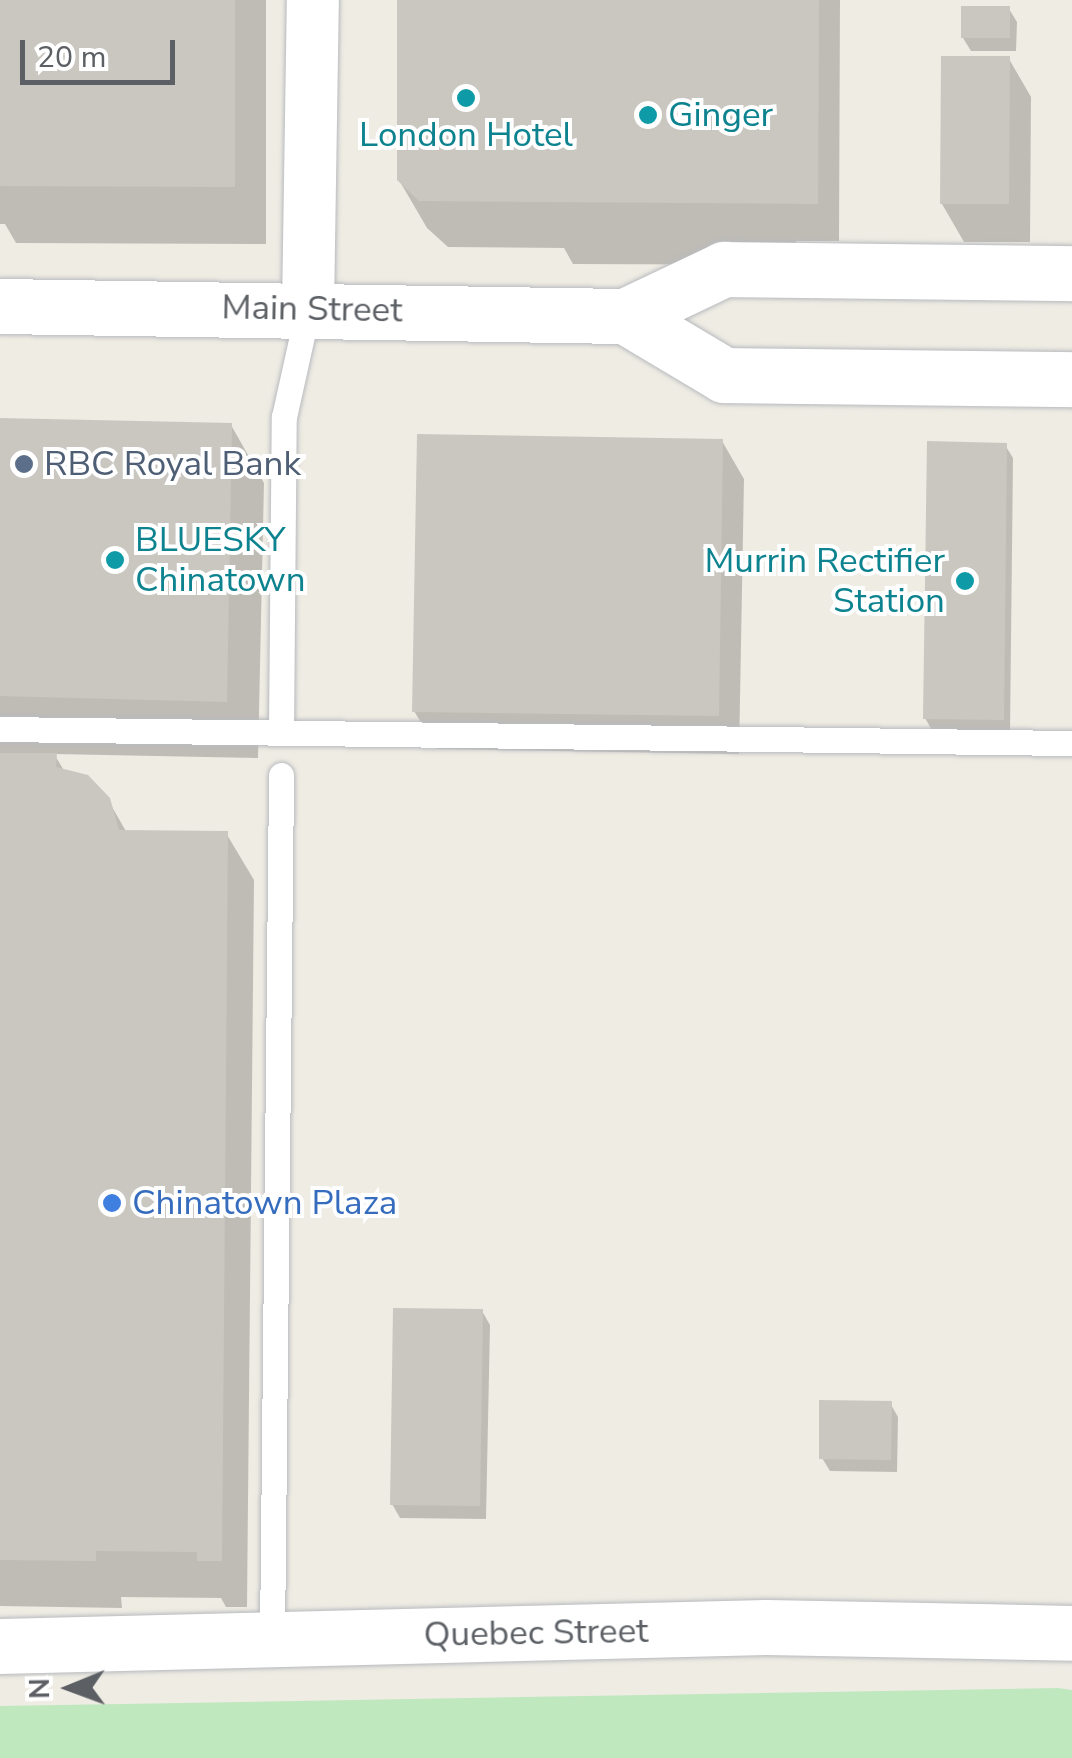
<!DOCTYPE html>
<style>
body{margin:0}
#map{position:relative;width:1072px;height:1758px;overflow:hidden;background:#efece4;font-family:"Nunito Sans",sans-serif}
div>[style]{position:absolute}
.green>*{inset:0;background:#c0e8bf}
.shadow>*{inset:0;background:#0003}
.building>*{inset:0;background:#cac7c1}
.roads{filter:drop-shadow(0 0 2px #b7babe) drop-shadow(0 0 2px #b7babe)}
.lane>*{height:25px;margin:-12.5px;padding:0 12.5px;transform-origin:12.5px;border-radius:12.5px;background:#fff}
.street>*{height:52px;margin:-26px;padding:0 26px;transform-origin:26px;border-radius:26px;background:#fff}
.secondary>*{height:55px;margin:-27.5px;padding:0 27.5px;transform-origin:27.5px;border-radius:27.5px;background:#fff}
.dots>*{width:28px;height:28px;translate:-50% -50%;box-sizing:border-box;border:5px solid #fff;border-radius:50%}
span{translate:-50% -50%;white-space:nowrap;text-align:center;line-height:1.15;-webkit-text-stroke:8px #fff;paint-order:stroke}
.culture-label{font-size:35px;color:#0d838f}
.left{translate:0 -50%;text-align:left}
.right{translate:-100% -50%;text-align:right}
.street-label{font-size:35px;color:#5c6065}
.service-label{font-size:35px;color:#4e5e75}
.shop-label{font-size:35px;color:#366cbe}
.north{position:absolute;left:20px;top:1638px;width:100px;height:100px;-webkit-text-stroke:8px #fff;paint-order:stroke;rotate:269deg;font-size:28px;font-weight:700;line-height:40px;text-align:center;color:#5c6065}
.north::after{content:'';display:block;margin:auto;width:35px;height:45px;background:#5c6065;clip-path:polygon(50% 0,100% 100%,50% 72%,0 100%)}
.scale{position:absolute;left:20px;top:40px;width:155px;height:45px;box-sizing:border-box;border:5px solid #5c6065;border-top:0;padding-left:12px;font-size:30px;line-height:35px;white-space:nowrap;color:#5c6065;-webkit-text-stroke:8px #fff;paint-order:stroke}
</style>
<div id="map">
<div class="green">
<div style="clip-path:polygon(1058px 1688px,1072px 1690px,1072px 1758px,0 1758px,0 1706px)"></div>
</div>
<div class="shadow">
<div style="clip-path:polygon(0 0,266px 0,266px 244px,16px 243px,5px 224px,0 224px)"></div>
<div style="clip-path:polygon(400px 0,840px 0,839px 241px,796px 241px,795px 265px,573px 264px,564px 248px,448px 247px,427px 228px,399px 180px)"></div>
<div style="clip-path:polygon(1009px 9px,1017px 22px,1016px 51px,971px 51px,963px 38px)"></div>
<div style="clip-path:polygon(1009px 59px,1031px 97px,1030px 242px,964px 242px,942px 204px)"></div>
<div style="clip-path:polygon(0 420px,231px 425px,264px 483px,258px 758px,54px 754px,65px 772px,108px 800px,127px 833px,226px 833px,254px 880px,247px 1607px,226px 1607px,221px 1598px,121px 1597px,122px 1608px,0 1606px)"></div>
<div style="clip-path:polygon(722px 441px,744px 479px,739px 754px,437px 749px,414px 711px)"></div>
<div style="clip-path:polygon(1005px 445px,1013px 458px,1010px 733px,933px 732px,925px 718px)"></div>
<div style="clip-path:polygon(482px 1311px,490px 1325px,486px 1519px,400px 1518px,392px 1504px)"></div>
<div style="clip-path:polygon(890px 1403px,898px 1417px,897px 1472px,830px 1471px,822px 1458px)"></div>
</div>
<div class="building">
<div style="clip-path:polygon(0 0,235px 0,235px 187px,0 186px)"></div>
<div style="clip-path:polygon(397px 0,819px 0,818px 204px,419px 201px,397px 180px)"></div>
<div style="clip-path:polygon(961px 6px,1010px 6px,1010px 38px,961px 38px)"></div>
<div style="clip-path:polygon(941px 56px,1010px 56px,1009px 204px,940px 204px)"></div>
<div style="clip-path:polygon(0 418px,232px 423px,227px 702px,0 696px)"></div>
<div style="clip-path:polygon(417px 434px,723px 439px,719px 716px,412px 712px)"></div>
<div style="clip-path:polygon(927px 441px,1007px 443px,1004px 720px,923px 719px)"></div>
<div style="clip-path:polygon(0 753px,57px 753px,56px 767px,88px 775px,110px 798px,119px 830px,228px 831px,222px 1561px,197px 1561px,197px 1552px,96px 1551px,96px 1561px,0 1560px)"></div>
<div style="clip-path:polygon(393px 1308px,483px 1309px,480px 1506px,390px 1505px)"></div>
<div style="clip-path:polygon(819px 1400px,892px 1401px,891px 1460px,819px 1459px)"></div>
</div>
<div class="roads">
<div class="lane">
<div style="left:0;top:729px;width:1072px;rotate:0.75deg"></div>
<div style="left:281px;top:732px;width:315px;rotate:-89.5deg"></div>
<div style="left:284px;top:417px;width:111px;rotate:-77.5deg"></div>
<div style="left:272px;top:1639px;width:864px;rotate:-89.4deg"></div>
</div>
<div class="street">
<div style="left:308px;top:309px;width:309px;rotate:-89.1deg"></div>
</div>
<div class="secondary">
<div style="left:0;top:306px;width:625px;rotate:0.92deg"></div>
<div style="left:625px;top:316px;width:110px;rotate:-25.4deg"></div>
<div style="left:724px;top:269px;width:348px;rotate:0.7deg"></div>
<div style="left:625px;top:316px;width:115px;rotate:30.8deg"></div>
<div style="left:724px;top:375px;width:348px;rotate:0.7deg"></div>
<div style="left:0;top:1646px;width:766px;rotate:-1.42deg"></div>
<div style="left:766px;top:1627px;width:306px;rotate:1.1deg"></div>
</div>
</div>
<div class="dots">
<div style="left:466px;top:98px;background:#0f9aa8"></div>
<div style="left:648px;top:115px;background:#0f9aa8"></div>
<div style="left:24px;top:464px;background:#5c6f8a"></div>
<div style="left:115px;top:560px;background:#0f9aa8"></div>
<div style="left:965px;top:581px;background:#0f9aa8"></div>
<div style="left:112px;top:1203px;background:#3f7fe0"></div>
</div>
<div class="culture-label">
<span class="left" style="left:668px;top:115px">Ginger</span>
<span style="left:466px;top:135px">London Hotel</span>
<span class="left" style="left:135px;top:560px">BLUESKY<br>Chinatown</span>
<span class="right" style="left:945px;top:581px">Murrin Rectifier<br>Station</span>
</div>
<div class="street-label">
<span style="left:312px;top:309px;rotate:1deg">Main Street</span>
<span style="left:536px;top:1633px;rotate:-1deg">Quebec Street</span>
</div>
<div class="service-label">
<span class="left" style="left:44px;top:464px">RBC Royal Bank</span>
</div>
<div class="shop-label">
<span class="left" style="left:132px;top:1203px">Chinatown Plaza</span>
</div>
<div class="north">N</div>
<div class="scale">20 m</div>
</div>
